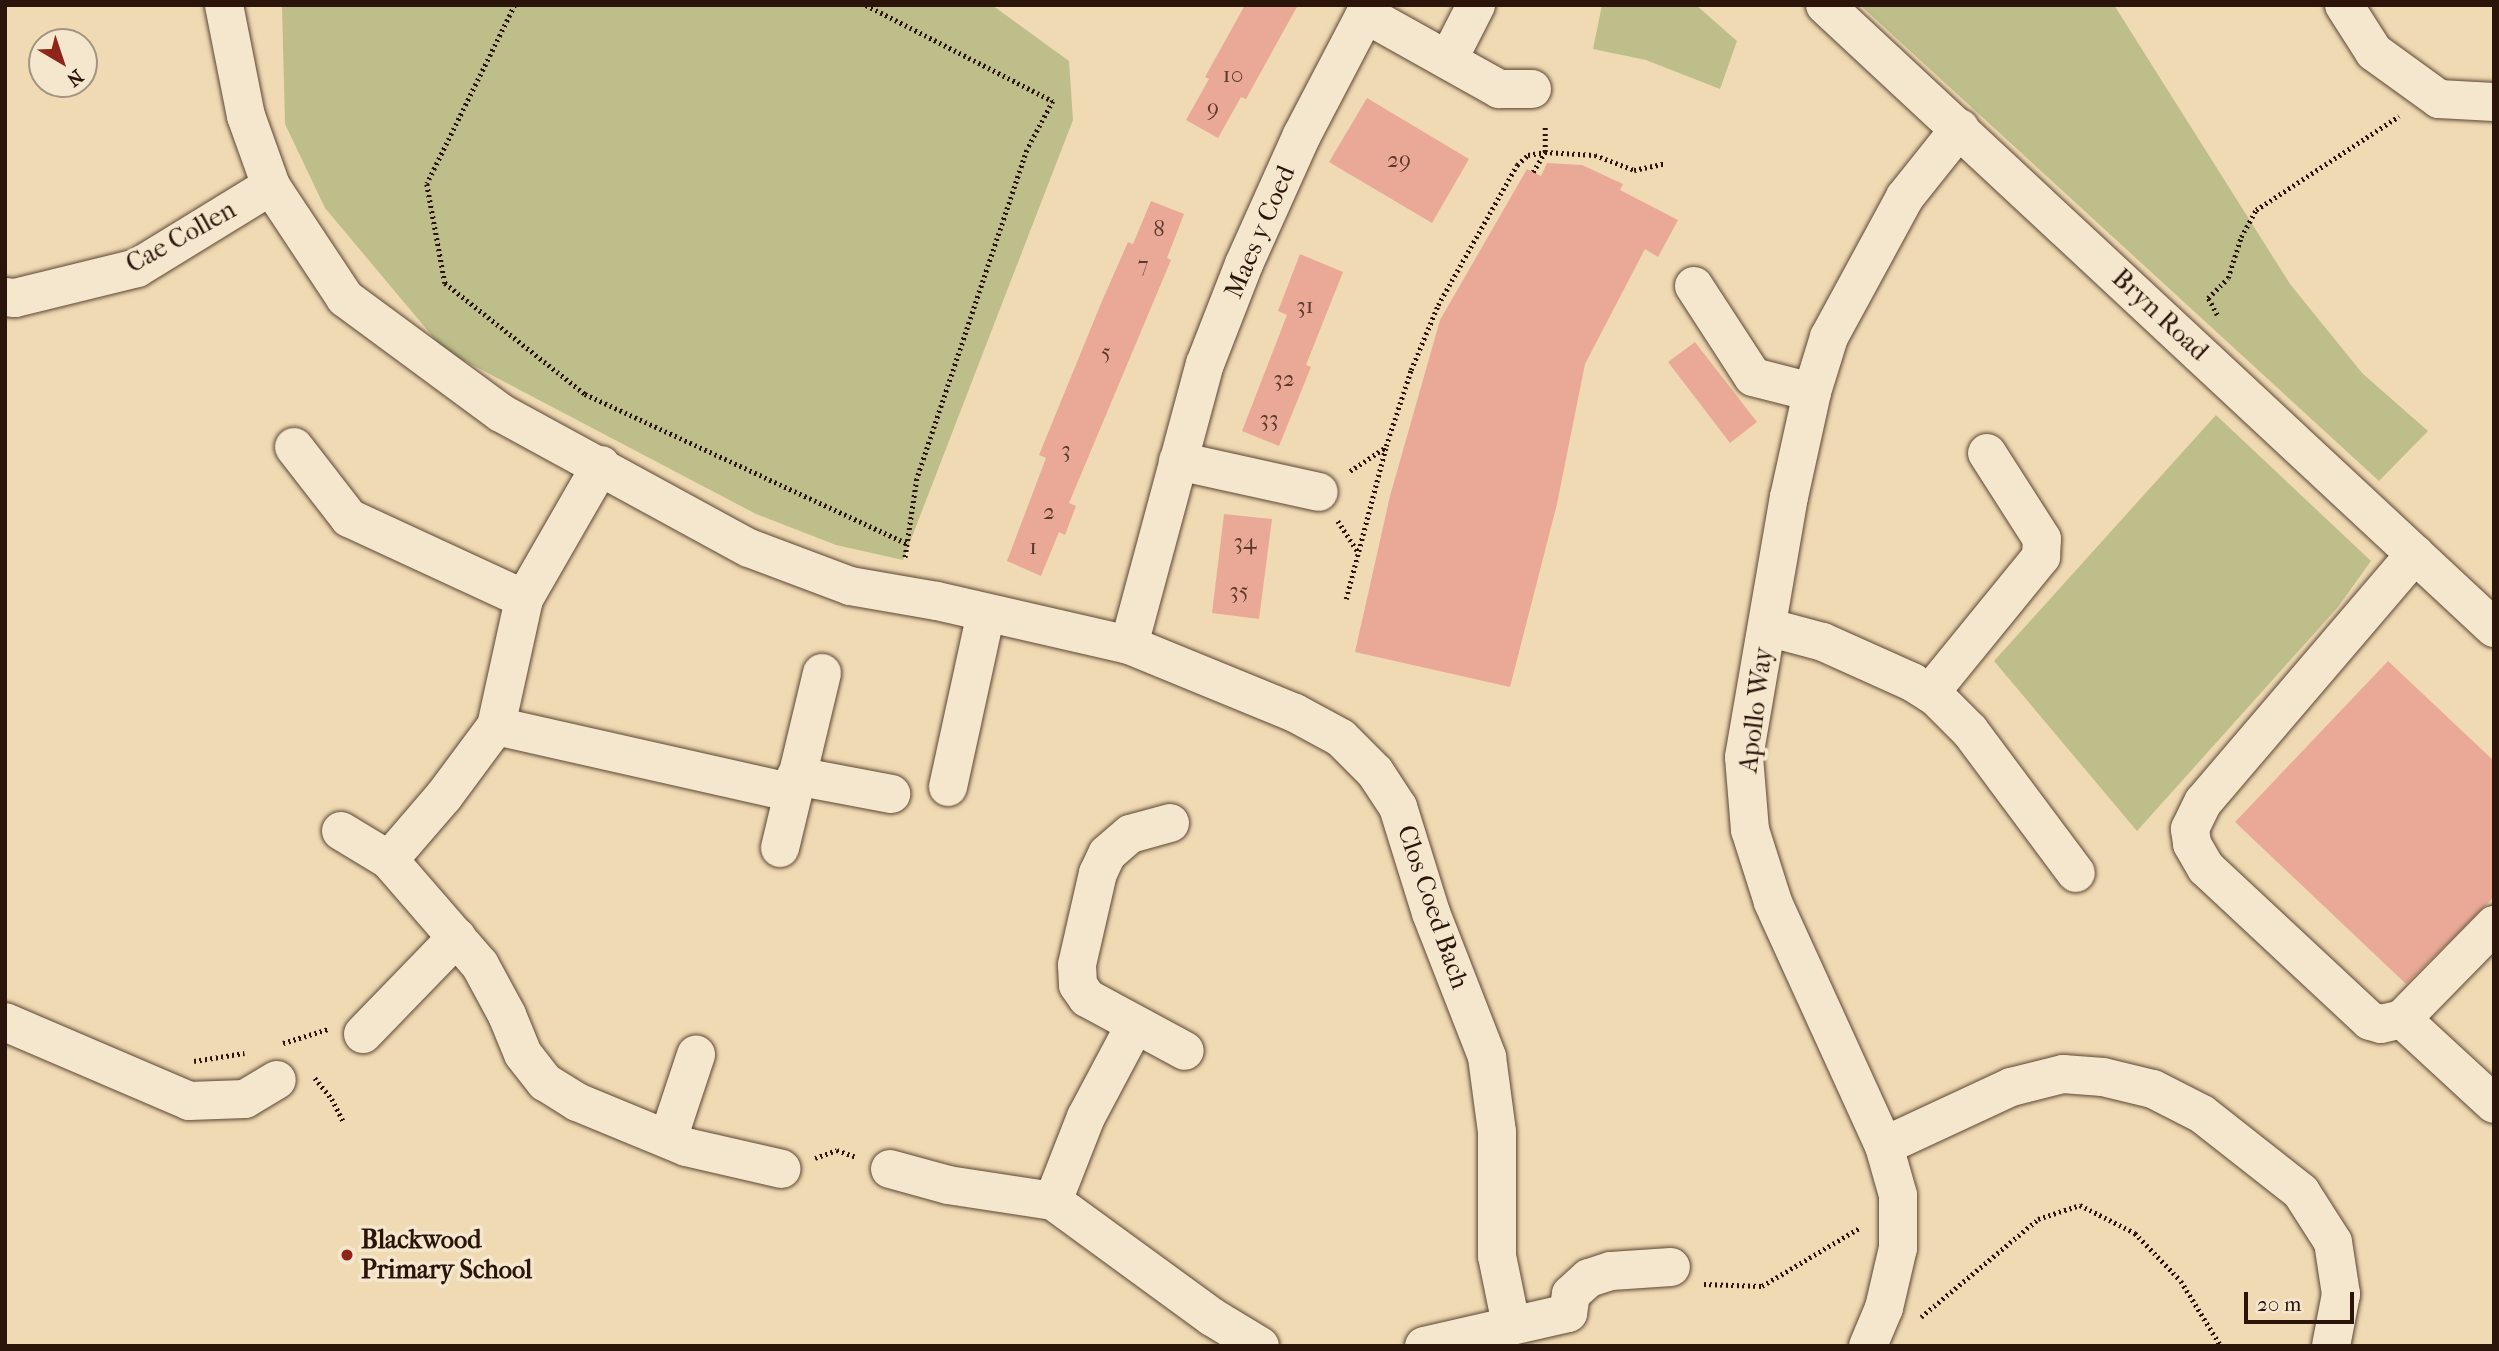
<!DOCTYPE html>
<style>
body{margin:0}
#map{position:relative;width:2499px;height:1351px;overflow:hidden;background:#f0dab3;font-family:"IM FELL French Canon",serif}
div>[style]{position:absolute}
.green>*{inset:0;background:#bdbe8a}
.building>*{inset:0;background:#eaa997}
.path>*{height:4.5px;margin-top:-2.25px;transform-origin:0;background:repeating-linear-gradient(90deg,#2b150a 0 2px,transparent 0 5.5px)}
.roads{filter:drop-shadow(0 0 2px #5c4634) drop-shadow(0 0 2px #5c4634)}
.minor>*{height:38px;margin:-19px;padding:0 19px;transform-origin:19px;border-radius:19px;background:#f5e7ce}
.dots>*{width:19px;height:19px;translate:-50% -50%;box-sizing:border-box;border:4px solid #f5e7ce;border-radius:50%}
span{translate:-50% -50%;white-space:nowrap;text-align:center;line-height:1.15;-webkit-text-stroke:7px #f5e7ce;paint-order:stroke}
.number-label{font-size:23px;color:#5b3a2d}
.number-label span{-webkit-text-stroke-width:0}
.street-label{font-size:26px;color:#2b150a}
.poi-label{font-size:26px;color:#2b150a;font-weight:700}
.left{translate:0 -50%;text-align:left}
.frame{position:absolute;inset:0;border:7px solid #2b150a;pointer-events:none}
.north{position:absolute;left:28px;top:28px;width:70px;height:70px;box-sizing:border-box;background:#f5e7ce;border:2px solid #a49380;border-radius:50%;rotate:141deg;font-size:19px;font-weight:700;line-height:28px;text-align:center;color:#2b150a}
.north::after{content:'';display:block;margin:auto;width:24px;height:32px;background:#8f2418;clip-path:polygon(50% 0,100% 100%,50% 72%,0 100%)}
.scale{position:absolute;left:2244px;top:1292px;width:110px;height:32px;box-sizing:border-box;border:4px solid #2b150a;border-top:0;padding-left:9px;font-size:21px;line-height:24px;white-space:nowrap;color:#2b150a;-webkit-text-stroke:5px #f5e7ce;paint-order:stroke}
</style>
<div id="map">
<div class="green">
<div style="clip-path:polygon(282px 5px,992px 5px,1069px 61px,1073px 120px,903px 560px,836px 545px,756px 514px,444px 350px,325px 208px,285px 124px)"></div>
<div style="clip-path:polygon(1602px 5px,1696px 5px,1737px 41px,1720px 89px,1646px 60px,1593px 49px)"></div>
<div style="clip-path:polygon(1860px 5px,2114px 5px,2290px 284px,2362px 373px,2428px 431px,2379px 481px)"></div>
<div style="clip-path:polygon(2216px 415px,2371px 561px,2338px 607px,2137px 831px,1994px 661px)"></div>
</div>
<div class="building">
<div style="clip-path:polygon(1245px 5px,1298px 5px,1246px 99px,1241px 97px,1218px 138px,1186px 120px,1209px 79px,1205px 77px)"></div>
<div style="clip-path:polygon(1367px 98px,1469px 159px,1432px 223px,1329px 162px)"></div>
<div style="clip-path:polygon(1547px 163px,1582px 165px,1623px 184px,1620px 190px,1678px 220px,1658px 257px,1645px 249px,1585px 364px,1557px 504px,1510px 687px,1355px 652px,1390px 496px,1440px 320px,1527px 169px,1541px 176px)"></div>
<div style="clip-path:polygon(1151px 201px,1184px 214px,1167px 258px,1171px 260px,1069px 503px,1076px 506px,1065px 535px,1059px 532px,1041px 576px,1007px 561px,1046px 458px,1039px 455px,1102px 301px,1128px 242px,1133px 244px)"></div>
<div style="clip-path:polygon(1300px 254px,1343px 272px,1306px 365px,1311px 367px,1279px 446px,1242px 431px,1287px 315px,1278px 311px)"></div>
<div style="clip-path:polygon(1695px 342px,1757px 422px,1730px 443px,1668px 362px)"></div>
<div style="clip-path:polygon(1224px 514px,1272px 519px,1259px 619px,1212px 613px)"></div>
<div style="clip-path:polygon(2388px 661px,2494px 761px,2494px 897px,2406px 984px,2235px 822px)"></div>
</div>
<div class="path">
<div style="left:515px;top:5px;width:199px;rotate:116.2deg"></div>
<div style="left:427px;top:184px;width:101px;rotate:79.7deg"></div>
<div style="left:445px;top:283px;width:179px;rotate:38.4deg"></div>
<div style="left:585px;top:394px;width:356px;rotate:24.9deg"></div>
<div style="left:866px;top:5px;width:210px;rotate:27.2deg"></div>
<div style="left:1053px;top:101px;width:55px;rotate:118deg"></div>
<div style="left:1027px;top:150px;width:347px;rotate:108.5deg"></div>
<div style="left:917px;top:479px;width:81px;rotate:98.5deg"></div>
<div style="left:1533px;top:172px;width:23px;rotate:-59deg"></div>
<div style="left:1545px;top:152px;width:27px;rotate:-90deg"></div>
<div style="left:2217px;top:315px;width:19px;rotate:-118deg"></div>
<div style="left:2208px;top:298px;width:28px;rotate:-45deg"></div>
<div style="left:2228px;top:278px;width:43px;rotate:-72.4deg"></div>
<div style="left:2241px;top:237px;width:31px;rotate:-61deg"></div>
<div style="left:2256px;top:210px;width:171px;rotate:-33.3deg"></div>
<div style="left:1350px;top:471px;width:43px;rotate:-33.7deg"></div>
<div style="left:1338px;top:521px;width:37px;rotate:57deg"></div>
<div style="left:1346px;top:599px;width:158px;rotate:-75.3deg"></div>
<div style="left:1386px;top:446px;width:80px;rotate:-71.8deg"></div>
<div style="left:1411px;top:370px;width:70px;rotate:-67.4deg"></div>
<div style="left:1438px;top:305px;width:161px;rotate:-60.6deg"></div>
<div style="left:1517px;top:165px;width:15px;rotate:-42deg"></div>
<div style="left:1528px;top:155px;width:17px;rotate:-10deg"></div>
<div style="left:1545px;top:152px;width:50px;rotate:3.4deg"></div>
<div style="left:1595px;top:155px;width:42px;rotate:21deg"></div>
<div style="left:1634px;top:170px;width:30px;rotate:-12deg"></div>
<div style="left:283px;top:1043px;width:47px;rotate:-17.3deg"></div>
<div style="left:194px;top:1061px;width:51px;rotate:-9.1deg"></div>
<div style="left:315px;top:1078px;width:27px;rotate:51deg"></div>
<div style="left:332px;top:1099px;width:25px;rotate:63deg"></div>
<div style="left:815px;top:1158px;width:23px;rotate:-20deg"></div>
<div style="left:837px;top:1150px;width:20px;rotate:20deg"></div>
<div style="left:1704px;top:1284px;width:58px;rotate:2deg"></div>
<div style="left:1762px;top:1286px;width:115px;rotate:-30.8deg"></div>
<div style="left:1921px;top:1317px;width:153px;rotate:-39.9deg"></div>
<div style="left:2038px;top:1219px;width:44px;rotate:-18.4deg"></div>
<div style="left:2080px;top:1205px;width:62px;rotate:27deg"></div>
<div style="left:2135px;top:1233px;width:66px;rotate:46.2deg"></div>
<div style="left:2181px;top:1281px;width:76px;rotate:58.4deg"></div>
</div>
<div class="roads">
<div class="minor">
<div style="left:224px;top:5px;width:113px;rotate:78.8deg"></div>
<div style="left:246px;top:116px;width:74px;rotate:70.3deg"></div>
<div style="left:271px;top:186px;width:134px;rotate:56.5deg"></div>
<div style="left:345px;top:298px;width:194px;rotate:36.4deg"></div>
<div style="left:501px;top:413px;width:282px;rotate:28.6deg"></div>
<div style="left:749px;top:548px;width:108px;rotate:20.6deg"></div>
<div style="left:850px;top:586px;width:88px;rotate:9.8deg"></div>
<div style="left:937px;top:601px;width:197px;rotate:12.9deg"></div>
<div style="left:1129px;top:645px;width:179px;rotate:22.3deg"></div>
<div style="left:1295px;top:713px;width:52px;rotate:28.5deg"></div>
<div style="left:1341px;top:738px;width:48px;rotate:45deg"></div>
<div style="left:1375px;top:772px;width:42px;rotate:56.7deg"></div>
<div style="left:1398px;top:807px;width:111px;rotate:72.7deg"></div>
<div style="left:1431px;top:913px;width:155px;rotate:68.7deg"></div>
<div style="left:1487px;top:1057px;width:76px;rotate:82.4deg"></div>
<div style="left:1497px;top:1132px;width:124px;rotate:90deg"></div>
<div style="left:1497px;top:1256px;width:69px;rotate:78.4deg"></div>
<div style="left:1825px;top:5px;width:914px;rotate:42.96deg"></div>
<div style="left:2344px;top:5px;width:56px;rotate:57.4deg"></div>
<div style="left:2374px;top:52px;width:80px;rotate:35.9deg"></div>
<div style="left:2439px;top:99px;width:55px;rotate:3.1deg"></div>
<div style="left:1365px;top:14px;width:154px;rotate:29.2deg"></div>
<div style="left:1499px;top:89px;width:33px"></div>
<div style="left:1448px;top:60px;width:62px;rotate:-63deg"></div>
<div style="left:1694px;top:286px;width:108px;rotate:57deg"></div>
<div style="left:1753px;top:377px;width:61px;rotate:14.3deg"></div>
<div style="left:5px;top:297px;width:10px;rotate:6deg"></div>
<div style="left:15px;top:298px;width:126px;rotate:-13.8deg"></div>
<div style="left:137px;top:268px;width:157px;rotate:-31.5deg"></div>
<div style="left:294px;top:447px;width:90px;rotate:52.2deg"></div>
<div style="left:349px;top:518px;width:193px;rotate:24.8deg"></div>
<div style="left:1178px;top:461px;width:144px;rotate:12.4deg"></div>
<div style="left:601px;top:465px;width:155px;rotate:119.9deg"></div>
<div style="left:524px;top:599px;width:130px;rotate:102.4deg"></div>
<div style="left:496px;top:726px;width:87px;rotate:126.6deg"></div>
<div style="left:444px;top:796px;width:84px;rotate:130.7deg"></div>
<div style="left:389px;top:860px;width:139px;rotate:49.1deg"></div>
<div style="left:480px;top:965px;width:57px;rotate:61.6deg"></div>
<div style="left:507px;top:1015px;width:42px;rotate:67.7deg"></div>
<div style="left:523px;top:1054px;width:36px;rotate:52deg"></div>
<div style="left:545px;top:1082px;width:38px;rotate:32deg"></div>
<div style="left:577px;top:1102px;width:118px;rotate:22.4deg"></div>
<div style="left:686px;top:1147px;width:98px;rotate:12.9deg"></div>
<div style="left:2415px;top:554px;width:326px;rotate:130.5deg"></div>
<div style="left:2203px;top:802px;width:30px;rotate:116deg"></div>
<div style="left:2190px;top:829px;width:15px;rotate:82deg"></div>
<div style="left:2192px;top:844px;width:28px;rotate:60deg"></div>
<div style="left:2206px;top:868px;width:224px;rotate:43deg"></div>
<div style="left:2370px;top:1021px;width:11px;rotate:15deg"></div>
<div style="left:2381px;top:1024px;width:22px;rotate:-13deg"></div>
<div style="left:2402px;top:1019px;width:132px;rotate:-45.6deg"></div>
<div style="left:1767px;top:627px;width:58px;rotate:15deg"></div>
<div style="left:1823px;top:642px;width:98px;rotate:24.2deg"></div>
<div style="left:1912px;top:682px;width:28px;rotate:32deg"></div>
<div style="left:1936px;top:697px;width:48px;rotate:45deg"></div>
<div style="left:1970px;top:731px;width:177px;rotate:53.3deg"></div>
<div style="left:1129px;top:645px;width:291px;rotate:-74.9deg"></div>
<div style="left:1205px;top:364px;width:107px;rotate:-68.7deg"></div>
<div style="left:1244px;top:264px;width:141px;rotate:-65.8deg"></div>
<div style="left:1302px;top:135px;width:147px;rotate:-62.4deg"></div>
<div style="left:1930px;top:693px;width:176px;rotate:-50.8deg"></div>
<div style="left:2041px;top:557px;width:18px;rotate:-87deg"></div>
<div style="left:2042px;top:539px;width:102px;rotate:-122.6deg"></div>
<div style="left:496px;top:726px;width:304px;rotate:12.7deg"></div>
<div style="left:796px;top:776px;width:97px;rotate:10.7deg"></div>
<div style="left:948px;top:787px;width:178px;rotate:-77.7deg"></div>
<div style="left:1170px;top:823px;width:41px;rotate:164.6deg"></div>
<div style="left:1130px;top:834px;width:30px;rotate:139deg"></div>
<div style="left:1107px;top:854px;width:21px;rotate:115deg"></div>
<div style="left:1098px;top:873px;width:94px;rotate:102.9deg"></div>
<div style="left:1077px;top:965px;width:20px;rotate:87deg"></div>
<div style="left:1078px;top:985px;width:16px;rotate:55deg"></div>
<div style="left:1087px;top:998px;width:111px;rotate:28.4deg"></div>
<div style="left:341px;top:831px;width:56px;rotate:31.1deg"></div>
<div style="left:780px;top:848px;width:180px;rotate:-76.5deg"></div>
<div style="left:2402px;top:1019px;width:125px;rotate:42.7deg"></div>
<div style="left:5px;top:1022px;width:200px;rotate:23.2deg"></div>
<div style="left:189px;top:1101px;width:56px;rotate:-2deg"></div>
<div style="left:245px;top:1099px;width:37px;rotate:-31deg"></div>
<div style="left:363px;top:1034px;width:135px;rotate:-45.9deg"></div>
<div style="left:668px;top:1139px;width:89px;rotate:-71.6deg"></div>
<div style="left:1884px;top:1146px;width:140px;rotate:-24.9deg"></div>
<div style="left:2011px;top:1087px;width:54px;rotate:-14deg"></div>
<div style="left:2063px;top:1074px;width:40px;rotate:4.3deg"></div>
<div style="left:2103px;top:1077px;width:51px;rotate:13.5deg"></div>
<div style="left:2153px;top:1089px;width:55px;rotate:27deg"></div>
<div style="left:2202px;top:1114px;width:126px;rotate:38.2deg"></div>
<div style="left:2301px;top:1192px;width:59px;rotate:57.4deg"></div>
<div style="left:2333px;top:1242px;width:53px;rotate:81.3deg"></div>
<div style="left:2341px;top:1294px;width:53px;rotate:100.9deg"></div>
<div style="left:890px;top:1169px;width:60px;rotate:15.4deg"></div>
<div style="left:948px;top:1185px;width:106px;rotate:8.7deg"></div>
<div style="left:1053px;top:1201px;width:197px;rotate:36.1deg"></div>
<div style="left:1212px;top:1317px;width:56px;rotate:31.1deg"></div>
<div style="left:1053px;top:1201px;width:90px;rotate:-68.6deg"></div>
<div style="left:1086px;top:1117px;width:104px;rotate:-62deg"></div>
<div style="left:1424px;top:1346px;width:148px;rotate:-12.9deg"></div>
<div style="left:1568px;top:1313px;width:19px;rotate:-81deg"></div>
<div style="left:1571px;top:1294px;width:24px;rotate:-42deg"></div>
<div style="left:1589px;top:1278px;width:23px;rotate:-18deg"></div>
<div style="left:1611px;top:1271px;width:60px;rotate:-3.8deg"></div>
<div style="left:1868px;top:1346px;width:41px;rotate:-67.2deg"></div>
<div style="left:1884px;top:1308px;width:62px;rotate:-76.9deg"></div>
<div style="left:1898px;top:1248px;width:53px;rotate:-90deg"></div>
<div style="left:1898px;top:1195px;width:51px;rotate:-105.9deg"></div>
<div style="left:1884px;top:1146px;width:268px;rotate:-114.5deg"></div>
<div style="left:1773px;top:902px;width:76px;rotate:-107.7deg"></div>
<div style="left:1750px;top:830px;width:73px;rotate:-94.7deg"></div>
<div style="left:1744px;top:757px;width:264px;rotate:-80.2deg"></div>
<div style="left:1789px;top:497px;width:107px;rotate:-77.6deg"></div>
<div style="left:1812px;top:392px;width:58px;rotate:-72.8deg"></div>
<div style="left:1829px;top:337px;width:159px;rotate:-61.5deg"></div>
<div style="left:1905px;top:197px;width:88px;rotate:-51.4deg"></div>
</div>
</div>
<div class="dots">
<div style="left:347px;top:1255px;background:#8f2418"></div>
</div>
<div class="number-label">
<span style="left:1233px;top:75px">10</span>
<span style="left:1213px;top:108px">9</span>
<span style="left:1399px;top:160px">29</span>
<span style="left:1159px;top:229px">8</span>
<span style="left:1143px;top:265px">7</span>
<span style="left:1305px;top:306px">31</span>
<span style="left:1106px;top:352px">5</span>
<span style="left:1284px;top:379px">32</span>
<span style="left:1269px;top:419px">33</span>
<span style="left:1066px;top:450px">3</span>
<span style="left:1049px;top:512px">2</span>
<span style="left:1245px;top:542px">34</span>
<span style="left:1033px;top:547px">1</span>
<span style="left:1239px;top:591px">35</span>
</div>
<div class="street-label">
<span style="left:1260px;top:232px;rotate:-67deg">Maes y Coed</span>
<span style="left:181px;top:237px;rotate:-29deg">Cae Collen</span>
<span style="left:2160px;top:315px;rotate:43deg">Bryn Road</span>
<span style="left:1756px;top:710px;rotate:-83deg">Apollo Way</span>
<span style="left:1433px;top:907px;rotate:71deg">Clos Coed Bach</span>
</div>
<div class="poi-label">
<span class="left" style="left:361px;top:1255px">Blackwood<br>Primary School</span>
</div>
<div class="frame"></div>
<div class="north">N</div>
<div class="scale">20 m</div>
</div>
